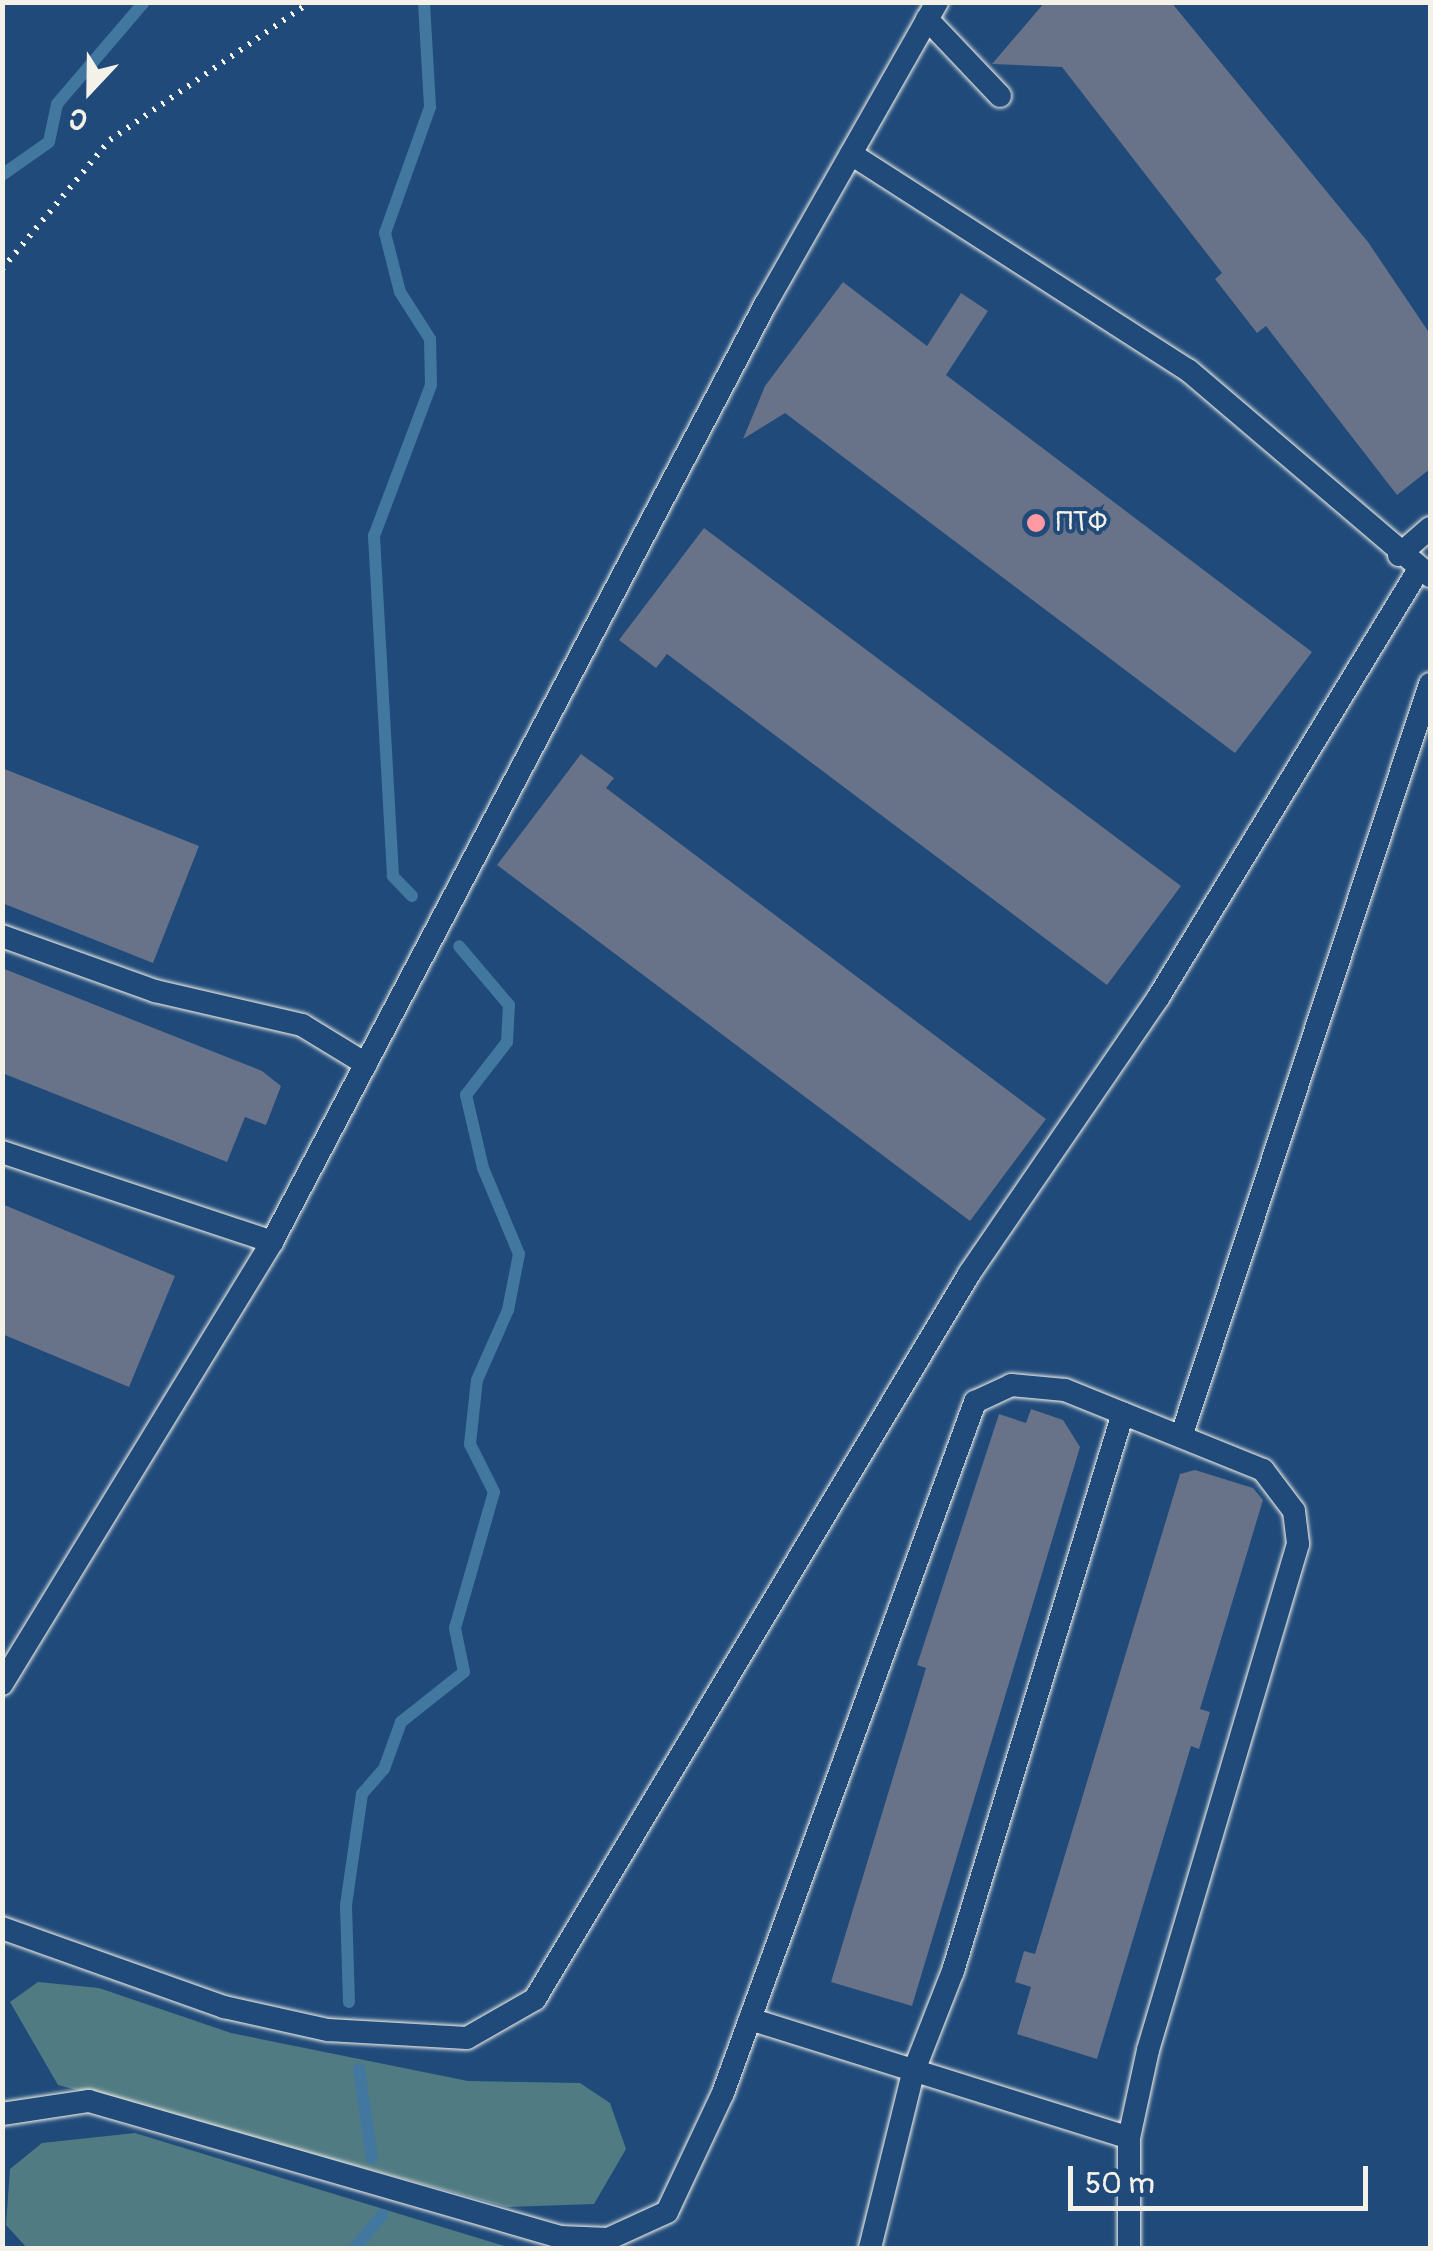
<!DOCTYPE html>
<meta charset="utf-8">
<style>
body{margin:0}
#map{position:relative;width:1433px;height:2251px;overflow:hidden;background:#1f4a7a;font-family:Pangolin,sans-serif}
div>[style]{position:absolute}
.green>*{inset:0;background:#517b83}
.stream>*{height:12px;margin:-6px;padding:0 6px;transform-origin:6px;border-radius:6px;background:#42779f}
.building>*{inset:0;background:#687288}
.path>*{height:6px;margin-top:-3px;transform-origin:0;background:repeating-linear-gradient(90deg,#f4f1e8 0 2.5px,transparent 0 10.5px)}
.roads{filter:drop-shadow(0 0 2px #f4f1e8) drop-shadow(0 0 2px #f4f1e8)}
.service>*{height:22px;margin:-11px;padding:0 11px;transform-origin:11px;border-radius:11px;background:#1f4a7a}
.dots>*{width:28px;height:28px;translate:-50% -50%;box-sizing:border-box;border:5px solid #1f4a7a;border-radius:50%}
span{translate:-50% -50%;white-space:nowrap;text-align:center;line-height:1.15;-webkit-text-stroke:8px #1f4a7a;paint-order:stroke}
.poi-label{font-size:28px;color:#f4f1e8}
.left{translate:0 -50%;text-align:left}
.frame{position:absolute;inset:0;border:5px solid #f4f1e8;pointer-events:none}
.north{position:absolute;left:40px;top:40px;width:100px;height:100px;-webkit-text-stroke:8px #1f4a7a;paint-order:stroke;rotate:202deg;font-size:28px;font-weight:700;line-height:40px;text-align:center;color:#f4f1e8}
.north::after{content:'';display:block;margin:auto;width:35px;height:45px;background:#f4f1e8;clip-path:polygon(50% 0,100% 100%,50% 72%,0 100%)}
.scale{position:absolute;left:1068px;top:2166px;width:300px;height:45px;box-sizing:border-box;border:5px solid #f4f1e8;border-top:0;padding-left:12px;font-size:30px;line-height:35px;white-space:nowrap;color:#f4f1e8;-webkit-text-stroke:8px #1f4a7a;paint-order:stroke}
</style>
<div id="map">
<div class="green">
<div style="clip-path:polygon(38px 1982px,99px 1988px,231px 2033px,468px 2081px,580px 2083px,610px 2103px,626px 2149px,594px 2204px,507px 2207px,58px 2085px,10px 2002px)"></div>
<div style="clip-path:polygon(135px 2133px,511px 2248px,27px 2248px,6px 2225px,10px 2169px,42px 2143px)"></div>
</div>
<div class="stream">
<div style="left:2px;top:175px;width:57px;rotate:-35.1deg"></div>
<div style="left:49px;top:142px;width:39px;rotate:-78deg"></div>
<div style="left:57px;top:104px;width:134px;rotate:-49.5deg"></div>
<div style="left:412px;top:896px;width:28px;rotate:-134deg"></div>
<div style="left:393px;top:876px;width:341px;rotate:-93.2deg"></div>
<div style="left:374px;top:536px;width:161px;rotate:-69.3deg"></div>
<div style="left:431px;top:385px;width:46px;rotate:-91.2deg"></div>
<div style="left:430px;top:339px;width:56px;rotate:-122.6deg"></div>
<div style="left:400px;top:292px;width:61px;rotate:-104.3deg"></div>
<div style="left:385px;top:233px;width:134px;rotate:-70.3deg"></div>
<div style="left:430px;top:107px;width:105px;rotate:-93.3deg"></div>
<div style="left:349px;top:2002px;width:97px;rotate:-91.8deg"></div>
<div style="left:346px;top:1905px;width:112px;rotate:-81.8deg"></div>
<div style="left:362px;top:1794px;width:33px;rotate:-49deg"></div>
<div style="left:384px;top:1769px;width:50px;rotate:-70.1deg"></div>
<div style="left:401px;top:1722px;width:80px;rotate:-38.4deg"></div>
<div style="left:464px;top:1672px;width:45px;rotate:-101.6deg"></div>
<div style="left:455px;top:1628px;width:141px;rotate:-74deg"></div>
<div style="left:494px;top:1492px;width:54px;rotate:-116.6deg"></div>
<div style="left:470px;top:1444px;width:64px;rotate:-83.8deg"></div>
<div style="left:477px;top:1380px;width:77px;rotate:-66.1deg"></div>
<div style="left:508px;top:1310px;width:57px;rotate:-78.9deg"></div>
<div style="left:519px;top:1254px;width:93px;rotate:-112.7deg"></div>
<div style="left:483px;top:1168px;width:75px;rotate:-103.1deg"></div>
<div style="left:466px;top:1095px;width:67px;rotate:-52.3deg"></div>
<div style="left:507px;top:1042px;width:37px;rotate:-87deg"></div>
<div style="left:509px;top:1005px;width:77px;rotate:-130.3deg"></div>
<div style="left:359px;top:2069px;width:90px;rotate:81.7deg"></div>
<div style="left:355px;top:2248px;width:43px;rotate:-50.7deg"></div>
</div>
<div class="building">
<div style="clip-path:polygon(1045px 2px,1171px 2px,1368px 242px,1430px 334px,1430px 469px,1397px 495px,1266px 326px,1257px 333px,1215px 279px,1222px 273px,1062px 67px,992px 64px)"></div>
<div style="clip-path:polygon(843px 282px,927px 346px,961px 293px,988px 311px,946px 375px,1312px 652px,1235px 753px,785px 413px,743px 439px,765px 386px)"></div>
<div style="clip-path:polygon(704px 528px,1181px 886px,1107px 985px,667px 654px,656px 668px,619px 640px)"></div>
<div style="clip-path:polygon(581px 754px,614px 778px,606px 788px,1046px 1119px,970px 1221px,497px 865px)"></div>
<div style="clip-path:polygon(2px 768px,199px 846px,153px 963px,2px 903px)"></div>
<div style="clip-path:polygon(2px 968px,262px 1071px,281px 1086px,266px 1125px,245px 1117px,227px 1162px,2px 1073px)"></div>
<div style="clip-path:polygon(2px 1204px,175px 1276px,129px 1387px,2px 1334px)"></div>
<div style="clip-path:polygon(1031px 1409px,1063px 1420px,1080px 1447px,912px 2006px,831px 1982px,926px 1668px,917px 1665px,999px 1414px,1026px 1423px)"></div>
<div style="clip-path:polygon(1195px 1470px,1253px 1488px,1263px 1500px,1200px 1709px,1210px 1712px,1199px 1749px,1191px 1746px,1097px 2059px,1017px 2034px,1031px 1987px,1015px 1982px,1024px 1951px,1035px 1954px,1180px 1474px)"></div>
</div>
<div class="path">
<div style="left:2px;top:269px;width:168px;rotate:-50.1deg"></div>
<div style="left:110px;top:140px;width:243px;rotate:-34.6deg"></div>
</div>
<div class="roads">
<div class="service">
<div style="left:927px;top:19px;width:106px;rotate:46.5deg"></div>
<div style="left:851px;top:154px;width:400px;rotate:32.7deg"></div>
<div style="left:1188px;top:370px;width:318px;rotate:40.4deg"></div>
<div style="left:1399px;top:555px;width:41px;rotate:-41.1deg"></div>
<div style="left:2px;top:936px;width:163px;rotate:19.8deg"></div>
<div style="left:155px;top:991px;width:151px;rotate:13deg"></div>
<div style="left:302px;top:1025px;width:75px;rotate:31.4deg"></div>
<div style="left:2px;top:1152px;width:285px;rotate:18.4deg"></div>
<div style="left:1182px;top:1434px;width:790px;rotate:-71.7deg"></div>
<div style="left:2px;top:1684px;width:518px;rotate:-58.58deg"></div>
<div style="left:272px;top:1242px;width:1059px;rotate:-62.25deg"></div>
<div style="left:765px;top:305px;width:348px;rotate:-60.4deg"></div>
<div style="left:2px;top:1928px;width:236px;rotate:19.6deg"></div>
<div style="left:224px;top:2007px;width:107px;rotate:12.5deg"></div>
<div style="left:328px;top:2030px;width:139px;rotate:3.3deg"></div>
<div style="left:467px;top:2038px;width:78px;rotate:-29.8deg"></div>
<div style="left:535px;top:1999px;width:845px;rotate:-59.09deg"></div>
<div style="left:969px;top:1274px;width:335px;rotate:-55.6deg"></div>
<div style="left:1158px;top:998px;width:502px;rotate:-58.68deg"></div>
<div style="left:750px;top:2019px;width:397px;rotate:17.4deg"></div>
<div style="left:2px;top:2114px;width:88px;rotate:-8.5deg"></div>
<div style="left:89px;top:2101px;width:490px;rotate:16.1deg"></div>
<div style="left:560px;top:2237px;width:48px;rotate:2.4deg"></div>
<div style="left:608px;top:2239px;width:65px;rotate:-24.6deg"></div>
<div style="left:667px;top:2212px;width:132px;rotate:-64.8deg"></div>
<div style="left:723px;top:2093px;width:736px;rotate:-69.96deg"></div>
<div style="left:975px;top:1402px;width:40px;rotate:-25deg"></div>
<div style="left:1011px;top:1385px;width:54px;rotate:5.3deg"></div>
<div style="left:1065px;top:1390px;width:214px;rotate:22deg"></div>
<div style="left:1263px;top:1470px;width:51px;rotate:52.9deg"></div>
<div style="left:1294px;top:1511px;width:33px;rotate:83deg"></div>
<div style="left:1298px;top:1544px;width:528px;rotate:106.51deg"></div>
<div style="left:1148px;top:2050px;width:90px;rotate:102.2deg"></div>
<div style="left:1129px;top:2138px;width:110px;rotate:90deg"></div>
<div style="left:870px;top:2248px;width:180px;rotate:-76.2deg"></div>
<div style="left:913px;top:2073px;width:110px;rotate:-68.6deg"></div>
<div style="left:953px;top:1971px;width:583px;rotate:-73.06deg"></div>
</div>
</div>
<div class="dots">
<div style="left:1036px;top:523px;background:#ff9aa2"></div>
</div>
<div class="poi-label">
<span class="left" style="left:1056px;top:523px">ПТФ</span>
</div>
<div class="frame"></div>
<div class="north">С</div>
<div class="scale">50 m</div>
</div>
